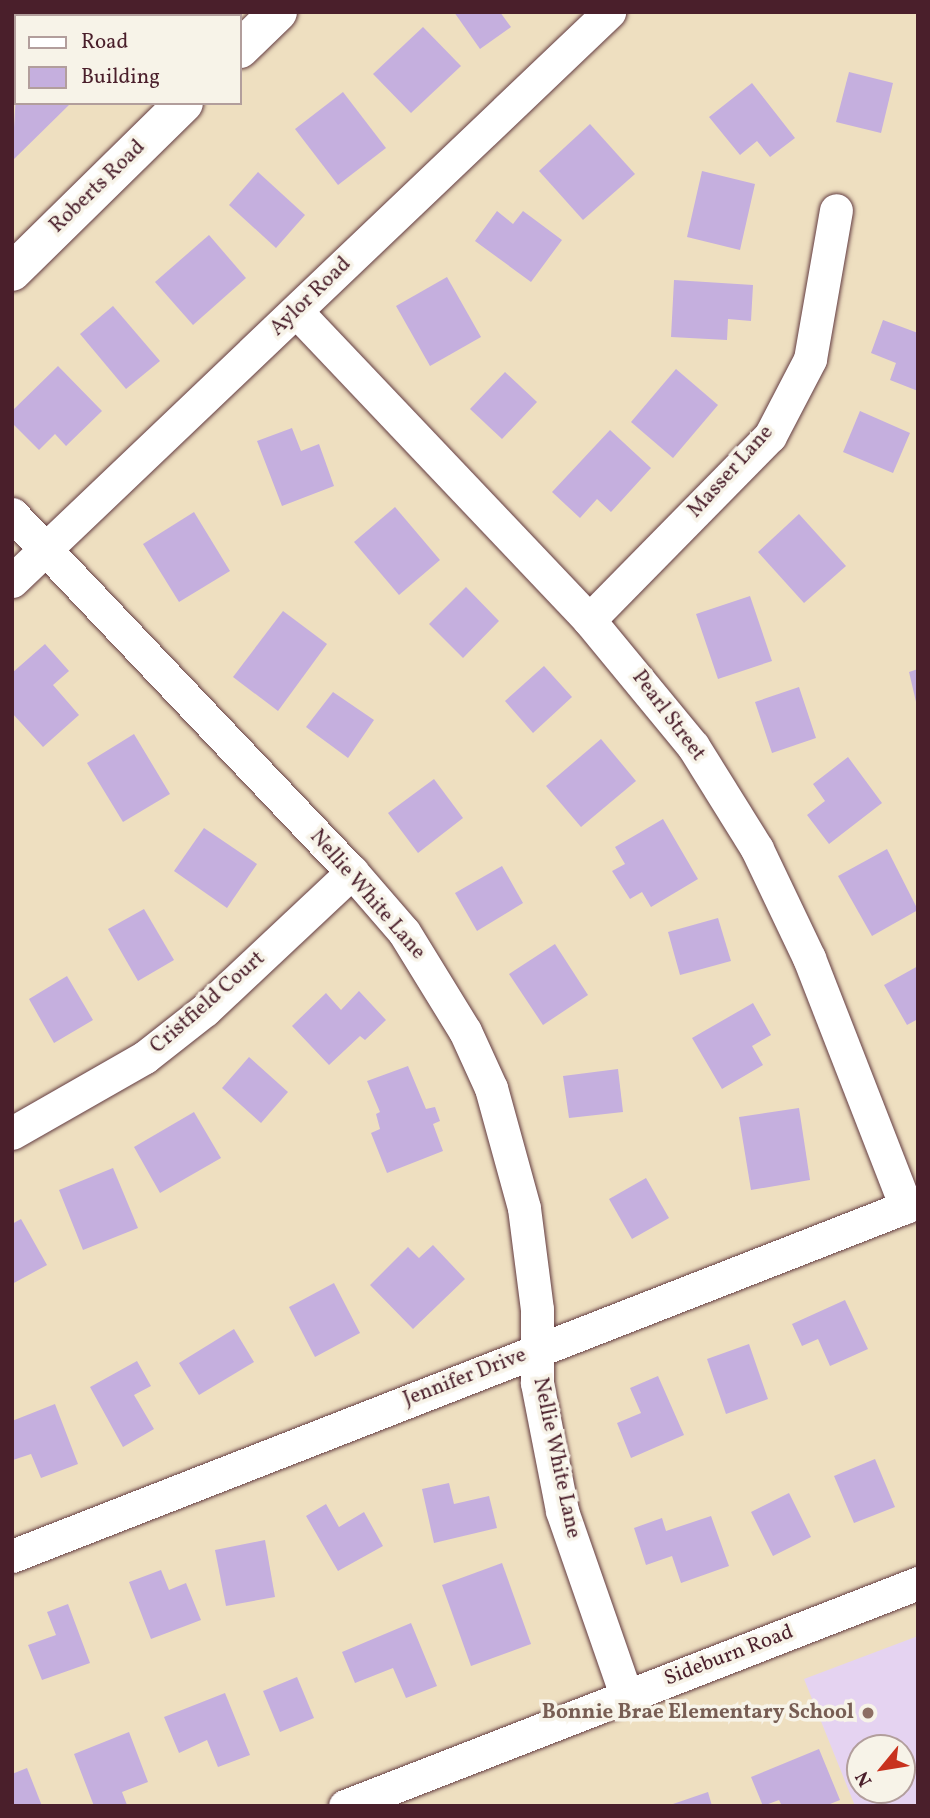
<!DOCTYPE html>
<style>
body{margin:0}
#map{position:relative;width:930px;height:1818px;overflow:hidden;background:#eedfc0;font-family:Vollkorn,serif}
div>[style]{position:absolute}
.built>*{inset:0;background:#e5d3f1}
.building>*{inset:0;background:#c5afde}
.roads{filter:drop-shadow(0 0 2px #633c41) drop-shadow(0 0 2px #633c41)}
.minor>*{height:33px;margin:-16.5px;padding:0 16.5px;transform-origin:16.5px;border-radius:16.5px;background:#fff}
.major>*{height:38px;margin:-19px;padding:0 19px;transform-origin:19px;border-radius:19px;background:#fff}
.dots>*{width:19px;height:19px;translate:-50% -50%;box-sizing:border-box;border:4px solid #f7f3e8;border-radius:50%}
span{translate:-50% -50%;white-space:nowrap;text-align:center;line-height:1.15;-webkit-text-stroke:7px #f7f3e8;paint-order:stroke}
.street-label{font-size:21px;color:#4a1f2b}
.education-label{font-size:21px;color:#785e54;font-weight:700}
.right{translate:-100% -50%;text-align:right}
.frame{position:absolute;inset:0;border:14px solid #4a1f2b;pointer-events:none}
.legend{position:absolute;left:14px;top:14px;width:228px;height:91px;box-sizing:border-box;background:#f7f3e8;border:2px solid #b29e9c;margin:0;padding:9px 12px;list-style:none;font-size:21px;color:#4a1f2b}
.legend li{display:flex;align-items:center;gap:14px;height:35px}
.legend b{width:35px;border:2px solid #b29e9c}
.north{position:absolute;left:846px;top:1734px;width:70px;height:70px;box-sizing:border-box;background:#f7f3e8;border:2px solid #b29e9c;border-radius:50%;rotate:240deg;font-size:19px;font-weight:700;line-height:28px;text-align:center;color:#4a1f2b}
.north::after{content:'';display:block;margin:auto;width:24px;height:32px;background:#c8321e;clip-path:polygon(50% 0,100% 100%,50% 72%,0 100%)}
</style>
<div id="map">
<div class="built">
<div style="clip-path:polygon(evenodd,918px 1636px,918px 1806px,855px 1806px,804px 1679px,918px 1636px,860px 1748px,902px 1748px,902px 1790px,860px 1790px,860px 1748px)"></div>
</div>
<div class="building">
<div style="clip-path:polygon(454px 12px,500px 12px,511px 27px,480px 49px)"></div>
<div style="clip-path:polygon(423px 27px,461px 66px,411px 113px,373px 74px)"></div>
<div style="clip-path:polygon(849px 72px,893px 83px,881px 133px,836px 122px)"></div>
<div style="clip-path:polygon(752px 83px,795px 138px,770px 157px,757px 141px,740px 155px,709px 117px)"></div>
<div style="clip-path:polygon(343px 92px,386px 148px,338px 185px,295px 129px)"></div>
<div style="clip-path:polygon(16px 94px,16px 103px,71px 103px,12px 161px)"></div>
<div style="clip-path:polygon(590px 124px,635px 174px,583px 220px,539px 171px)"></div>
<div style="clip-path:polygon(702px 171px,755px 184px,740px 250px,687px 237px)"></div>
<div style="clip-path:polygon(258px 172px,305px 215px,276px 248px,229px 205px)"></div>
<div style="clip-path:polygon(497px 211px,513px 224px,523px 211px,562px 240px,531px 282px,475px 241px)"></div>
<div style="clip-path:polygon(209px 235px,246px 278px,193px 325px,155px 282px)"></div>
<div style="clip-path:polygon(447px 277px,481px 337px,430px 366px,396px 306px)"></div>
<div style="clip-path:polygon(674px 280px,753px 285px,751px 321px,728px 319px,727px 340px,671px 337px)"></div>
<div style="clip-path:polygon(113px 306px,160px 361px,126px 389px,80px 334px)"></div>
<div style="clip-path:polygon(883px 320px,918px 333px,918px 391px,890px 380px,896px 363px,871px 353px)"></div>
<div style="clip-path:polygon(58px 366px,102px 411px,66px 446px,55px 434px,39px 450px,12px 423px,12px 411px)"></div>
<div style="clip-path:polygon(676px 369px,718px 405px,673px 458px,631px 422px)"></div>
<div style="clip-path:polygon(505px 372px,537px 402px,502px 439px,470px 409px)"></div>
<div style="clip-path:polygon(860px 411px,910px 433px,893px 473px,843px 452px)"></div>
<div style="clip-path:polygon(292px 428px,301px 451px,319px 444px,334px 486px,282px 506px,257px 441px)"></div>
<div style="clip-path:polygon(610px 430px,651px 468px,611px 512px,597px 499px,580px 518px,552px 492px)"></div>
<div style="clip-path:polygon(395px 507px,440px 560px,399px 595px,354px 542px)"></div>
<div style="clip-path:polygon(194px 512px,230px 571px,179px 602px,143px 544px)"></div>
<div style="clip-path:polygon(799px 514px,846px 566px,804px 603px,758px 552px)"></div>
<div style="clip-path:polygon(466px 587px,499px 621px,463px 658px,429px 624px)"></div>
<div style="clip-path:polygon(750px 596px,772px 661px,718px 679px,696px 614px)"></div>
<div style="clip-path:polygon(283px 611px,327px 644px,278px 711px,233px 677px)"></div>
<div style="clip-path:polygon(45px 644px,69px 671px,53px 685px,79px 715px,43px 747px,12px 713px,12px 673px)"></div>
<div style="clip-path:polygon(544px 666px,572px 697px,533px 733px,505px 701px)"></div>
<div style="clip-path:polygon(918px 669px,918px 706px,917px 706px,909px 672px)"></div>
<div style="clip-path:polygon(799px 687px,816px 738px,772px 753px,755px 702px)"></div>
<div style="clip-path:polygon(333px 692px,374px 720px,348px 758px,306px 727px)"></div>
<div style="clip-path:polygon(134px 734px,170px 794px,123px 822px,87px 763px)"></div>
<div style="clip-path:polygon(601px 739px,636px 781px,581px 827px,546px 786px)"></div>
<div style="clip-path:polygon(848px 757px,882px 803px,829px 844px,807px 815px,825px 801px,813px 784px)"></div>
<div style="clip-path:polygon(434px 779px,463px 818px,418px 853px,388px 813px)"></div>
<div style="clip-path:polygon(663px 819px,698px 879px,651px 907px,642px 892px,630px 899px,612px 871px,625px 864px,615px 847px)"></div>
<div style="clip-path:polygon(204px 828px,257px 864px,227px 908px,174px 871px)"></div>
<div style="clip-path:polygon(887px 849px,918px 910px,872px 936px,838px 876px)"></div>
<div style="clip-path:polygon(502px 866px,523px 903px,477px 931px,455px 893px)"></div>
<div style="clip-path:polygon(144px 909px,174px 960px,138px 981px,108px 929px)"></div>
<div style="clip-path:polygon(718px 918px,731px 961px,680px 975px,668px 932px)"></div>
<div style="clip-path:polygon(555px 944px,588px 995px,543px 1025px,509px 974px)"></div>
<div style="clip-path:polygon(918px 966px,918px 1019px,907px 1025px,884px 985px)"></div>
<div style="clip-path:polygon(67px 976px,93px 1020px,54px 1043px,29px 999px)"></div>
<div style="clip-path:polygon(359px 991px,386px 1020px,365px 1040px,360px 1036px,329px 1065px,292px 1026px,326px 993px,341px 1010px)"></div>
<div style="clip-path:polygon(753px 1003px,771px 1035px,752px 1046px,763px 1065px,722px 1089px,692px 1038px)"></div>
<div style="clip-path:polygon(249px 1057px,288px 1092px,261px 1123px,222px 1088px)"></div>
<div style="clip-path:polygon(408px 1066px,426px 1109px,435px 1107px,440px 1121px,433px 1124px,443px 1151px,387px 1173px,371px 1133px,380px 1129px,376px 1114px,380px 1112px,367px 1081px)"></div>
<div style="clip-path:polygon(618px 1069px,623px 1112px,569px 1118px,563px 1076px)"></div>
<div style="clip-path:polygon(799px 1108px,810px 1180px,751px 1190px,739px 1117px)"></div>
<div style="clip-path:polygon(194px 1112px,221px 1158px,160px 1193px,134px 1147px)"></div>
<div style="clip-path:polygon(113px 1168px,138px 1228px,83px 1250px,59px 1190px)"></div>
<div style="clip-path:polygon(646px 1178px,669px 1218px,632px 1239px,609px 1199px)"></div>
<div style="clip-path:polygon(21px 1219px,47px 1265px,12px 1284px,12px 1224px)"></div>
<div style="clip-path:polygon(433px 1245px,465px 1279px,413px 1329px,370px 1285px,408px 1247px,419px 1258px)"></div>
<div style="clip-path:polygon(334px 1283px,360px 1333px,315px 1357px,289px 1307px)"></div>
<div style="clip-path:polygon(845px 1300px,868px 1349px,830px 1366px,818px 1339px,802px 1346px,792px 1324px)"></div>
<div style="clip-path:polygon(234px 1329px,254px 1362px,199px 1395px,179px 1363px)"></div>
<div style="clip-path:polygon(749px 1344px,768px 1399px,726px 1414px,707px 1359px)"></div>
<div style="clip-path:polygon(137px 1361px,151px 1386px,134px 1395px,154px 1429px,123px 1447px,90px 1387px)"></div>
<div style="clip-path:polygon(658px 1376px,684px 1435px,631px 1458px,617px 1423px,641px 1413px,630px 1388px)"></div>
<div style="clip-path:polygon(55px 1404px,78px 1464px,41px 1478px,31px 1454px,13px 1460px,12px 1421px)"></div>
<div style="clip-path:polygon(875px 1459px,895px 1507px,854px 1523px,834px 1476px)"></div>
<div style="clip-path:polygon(449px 1483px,454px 1504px,489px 1496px,497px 1528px,434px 1543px,422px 1489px)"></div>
<div style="clip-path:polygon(789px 1493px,811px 1537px,773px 1556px,751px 1512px)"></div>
<div style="clip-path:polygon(326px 1504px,339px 1527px,364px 1512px,383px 1546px,338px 1571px,306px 1516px)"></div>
<div style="clip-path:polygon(711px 1516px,729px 1566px,681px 1583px,672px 1556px,646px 1565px,634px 1528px,662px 1518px,666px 1531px)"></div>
<div style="clip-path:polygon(265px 1540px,275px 1597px,226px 1606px,215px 1550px)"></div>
<div style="clip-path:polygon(502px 1563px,531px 1644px,471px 1666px,442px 1585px)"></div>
<div style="clip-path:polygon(161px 1570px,169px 1590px,186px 1583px,201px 1620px,151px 1639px,129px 1582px)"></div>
<div style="clip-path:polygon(68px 1604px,90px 1663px,42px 1680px,28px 1645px,56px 1635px,47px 1612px)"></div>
<div style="clip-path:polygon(411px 1623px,437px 1686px,406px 1698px,393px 1668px,355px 1683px,342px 1652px)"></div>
<div style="clip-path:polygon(297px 1677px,314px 1718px,280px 1732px,263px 1691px)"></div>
<div style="clip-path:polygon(225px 1693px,250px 1755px,218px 1767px,207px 1740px,179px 1753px,164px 1717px)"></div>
<div style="clip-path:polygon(129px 1732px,148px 1782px,122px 1792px,127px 1805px,94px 1806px,74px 1754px)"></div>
<div style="clip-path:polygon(819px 1749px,840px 1800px,825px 1806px,782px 1806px,779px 1800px,763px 1806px,751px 1777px)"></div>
<div style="clip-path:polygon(27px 1768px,42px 1806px,12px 1806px,12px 1774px)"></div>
<div style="clip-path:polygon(708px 1792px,712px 1806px,670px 1806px,670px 1805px)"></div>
</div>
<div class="roads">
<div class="minor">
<div style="left:138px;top:12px;width:5px;rotate:53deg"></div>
<div style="left:297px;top:312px;width:424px;rotate:46.5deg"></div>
<div style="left:589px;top:620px;width:163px;rotate:50.5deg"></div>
<div style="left:693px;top:746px;width:121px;rotate:58.1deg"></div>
<div style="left:757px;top:849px;width:121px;rotate:64.5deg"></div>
<div style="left:809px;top:958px;width:267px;rotate:68.7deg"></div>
<div style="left:12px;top:514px;width:494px;rotate:46.5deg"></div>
<div style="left:352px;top:872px;width:79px;rotate:49.1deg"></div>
<div style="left:404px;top:932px;width:116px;rotate:58.4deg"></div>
<div style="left:465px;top:1031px;width:63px;rotate:65.5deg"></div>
<div style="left:491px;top:1088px;width:124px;rotate:74.6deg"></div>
<div style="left:524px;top:1208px;width:102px;rotate:82.7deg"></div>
<div style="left:537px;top:1309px;width:74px;rotate:90deg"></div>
<div style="left:537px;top:1383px;width:130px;rotate:78.9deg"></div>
<div style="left:562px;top:1511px;width:195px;rotate:70.8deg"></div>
<div style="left:12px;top:581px;width:825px;rotate:-43.62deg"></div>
<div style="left:589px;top:620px;width:258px;rotate:-45.5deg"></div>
<div style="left:770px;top:436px;width:87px;rotate:-62.5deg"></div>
<div style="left:810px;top:359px;width:151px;rotate:-80.1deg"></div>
<div style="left:12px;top:1133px;width:153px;rotate:-29.7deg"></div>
<div style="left:145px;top:1057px;width:76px;rotate:-38.1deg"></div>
<div style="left:205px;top:1010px;width:202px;rotate:-43.2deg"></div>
<div style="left:12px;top:1556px;width:973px;rotate:-21.34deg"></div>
<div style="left:345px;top:1806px;width:615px;rotate:-21.26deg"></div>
</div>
<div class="major">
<div style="left:240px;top:49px;width:53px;rotate:-44.2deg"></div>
<div style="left:12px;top:272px;width:241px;rotate:-44.5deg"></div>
</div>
</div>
<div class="dots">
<div style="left:868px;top:1713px;background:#8d6e63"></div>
</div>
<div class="street-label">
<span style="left:98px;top:187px;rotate:-44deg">Roberts Road</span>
<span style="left:311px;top:297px;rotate:-44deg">Aylor Road</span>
<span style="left:731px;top:472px;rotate:-48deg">Masser Lane</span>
<span style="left:668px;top:716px;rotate:53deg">Pearl Street</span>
<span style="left:367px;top:895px;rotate:49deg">Nellie White Lane</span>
<span style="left:208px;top:1003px;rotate:-41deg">Cristfield Court</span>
<span style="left:465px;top:1378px;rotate:-21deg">Jennifer Drive</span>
<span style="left:556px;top:1458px;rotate:78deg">Nellie White Lane</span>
<span style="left:729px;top:1656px;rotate:-21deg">Sideburn Road</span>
</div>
<div class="education-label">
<span class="right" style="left:854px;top:1713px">Bonnie Brae Elementary School</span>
</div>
<div class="frame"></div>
<ul class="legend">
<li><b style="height:9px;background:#fff"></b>Road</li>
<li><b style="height:19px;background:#c5afde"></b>Building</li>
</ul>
<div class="north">N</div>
</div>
